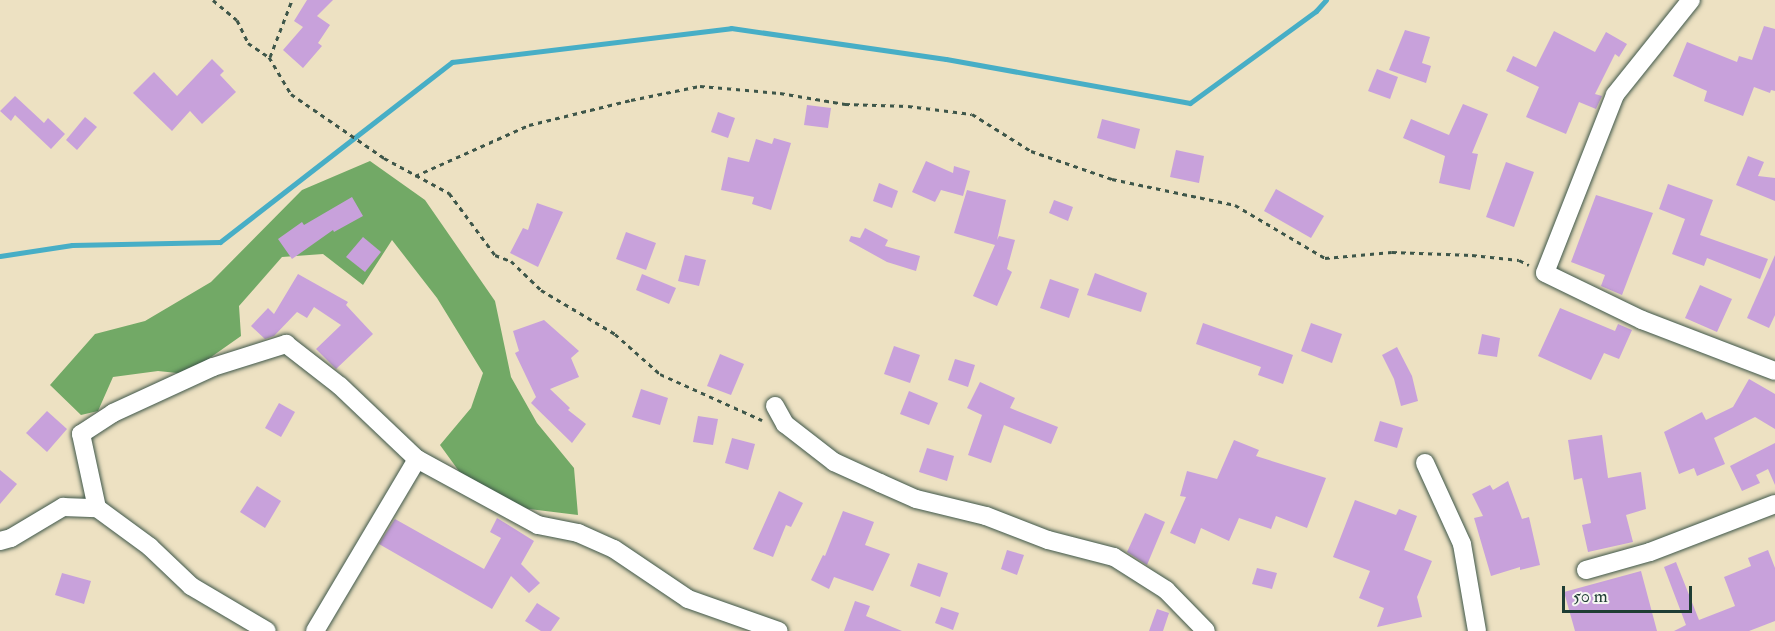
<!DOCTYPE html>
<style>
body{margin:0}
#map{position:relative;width:1775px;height:631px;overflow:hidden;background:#ede1c2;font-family:"IM FELL Double Pica",serif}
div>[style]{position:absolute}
.forest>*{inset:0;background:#72a966}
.stream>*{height:5px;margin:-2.5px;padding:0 2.5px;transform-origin:2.5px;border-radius:2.5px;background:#47aec6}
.building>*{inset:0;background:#c8a1db}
.path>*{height:3px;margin-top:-1.5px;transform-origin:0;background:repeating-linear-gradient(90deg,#3e5649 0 4.5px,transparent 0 9px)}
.roads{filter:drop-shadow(0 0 2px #3e5649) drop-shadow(0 0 2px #3e5649)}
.minor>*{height:18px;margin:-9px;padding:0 9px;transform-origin:9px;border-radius:9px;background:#fff}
span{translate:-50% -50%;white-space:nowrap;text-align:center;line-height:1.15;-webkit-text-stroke:6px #f6f6f2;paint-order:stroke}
.scale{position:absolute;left:1562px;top:586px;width:130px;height:27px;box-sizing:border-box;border:3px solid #1f3d34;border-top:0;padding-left:8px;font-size:18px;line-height:21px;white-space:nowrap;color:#1f3d34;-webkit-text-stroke:4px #f6f6f2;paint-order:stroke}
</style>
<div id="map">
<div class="forest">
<div style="clip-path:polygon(370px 161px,425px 200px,495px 301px,511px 377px,537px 423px,574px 468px,578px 515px,521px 508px,461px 474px,440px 445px,471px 408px,483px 373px,437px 298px,392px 240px,363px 285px,323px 254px,282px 257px,239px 306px,241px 336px,187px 374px,158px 371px,113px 377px,98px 411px,81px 415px,50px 385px,95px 334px,145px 321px,211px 282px,302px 190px)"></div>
</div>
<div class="stream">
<div style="left:0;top:256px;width:73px;rotate:-8.7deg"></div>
<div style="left:72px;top:245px;width:148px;rotate:-1.2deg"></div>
<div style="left:220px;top:242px;width:294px;rotate:-37.8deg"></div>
<div style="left:452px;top:62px;width:281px;rotate:-6.9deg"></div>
<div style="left:731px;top:28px;width:217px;rotate:8.2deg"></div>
<div style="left:946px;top:59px;width:248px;rotate:10.2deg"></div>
<div style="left:1190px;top:103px;width:156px;rotate:-36.1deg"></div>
<div style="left:1316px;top:11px;width:15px;rotate:-48deg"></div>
</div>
<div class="building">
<div style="clip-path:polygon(307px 0,333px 0,317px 16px,330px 25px,318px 43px,322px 46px,303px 68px,283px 50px,303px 27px,294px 21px)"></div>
<div style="clip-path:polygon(1764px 26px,1775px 29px,1775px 91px,1771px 90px,1770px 93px,1754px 87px,1743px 116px,1704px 101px,1707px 91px,1673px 76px,1687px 42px,1737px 62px,1739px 56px,1752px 60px)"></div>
<div style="clip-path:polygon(1405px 30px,1430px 37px,1422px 63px,1431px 66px,1426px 83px,1389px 70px)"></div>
<div style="clip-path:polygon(1554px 31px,1595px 52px,1606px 32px,1627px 44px,1619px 57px,1615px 54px,1595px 94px,1602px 96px,1596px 109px,1579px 102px,1566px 134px,1526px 117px,1539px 87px,1506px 71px,1513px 56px,1536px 67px)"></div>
<div style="clip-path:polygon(212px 59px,224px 71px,220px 75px,236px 92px,202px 124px,190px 111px,172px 131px,133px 93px,154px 72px,177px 96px)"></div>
<div style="clip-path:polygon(1377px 69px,1398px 77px,1390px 99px,1368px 91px)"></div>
<div style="clip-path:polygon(15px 96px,44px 123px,48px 118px,65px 134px,51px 149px,15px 115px,11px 121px,0 111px)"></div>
<div style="clip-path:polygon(1463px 104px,1488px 114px,1472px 153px,1478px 154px,1470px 190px,1439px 183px,1445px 156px,1403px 138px,1411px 119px,1449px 135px)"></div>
<div style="clip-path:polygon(807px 105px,831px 108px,828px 128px,804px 125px)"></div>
<div style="clip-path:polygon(718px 112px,735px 118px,728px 138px,711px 132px)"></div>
<div style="clip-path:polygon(85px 117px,97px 127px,77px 150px,66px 140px)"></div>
<div style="clip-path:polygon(1102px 119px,1140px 129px,1135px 149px,1097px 138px)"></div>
<div style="clip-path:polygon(774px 138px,791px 143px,771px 210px,752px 204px,754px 197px,721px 190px,728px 157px,749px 162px,756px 139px,772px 144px)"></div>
<div style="clip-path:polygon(1176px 150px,1204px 156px,1199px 183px,1170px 177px)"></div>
<div style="clip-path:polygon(1748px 156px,1764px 162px,1758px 176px,1775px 178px,1775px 201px,1736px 185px)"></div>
<div style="clip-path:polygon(926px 161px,953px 173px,954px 166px,970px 171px,963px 196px,941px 190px,935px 202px,912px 192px)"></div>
<div style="clip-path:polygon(1506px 162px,1534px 172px,1514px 227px,1486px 217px)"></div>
<div style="clip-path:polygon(879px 183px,898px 191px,892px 208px,873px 201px)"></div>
<div style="clip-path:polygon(1668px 184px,1713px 200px,1700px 235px,1768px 259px,1760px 279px,1707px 258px,1704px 266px,1672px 254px,1685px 219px,1659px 209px)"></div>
<div style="clip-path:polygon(1276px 189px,1324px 216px,1311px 238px,1264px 211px)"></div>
<div style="clip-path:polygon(967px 190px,1006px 200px,997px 240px,999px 236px,1015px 240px,1007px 269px,1012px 272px,997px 306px,973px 296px,995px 245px,954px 233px)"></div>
<div style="clip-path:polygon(1596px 195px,1653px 213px,1622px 295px,1601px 286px,1605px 275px,1571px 262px)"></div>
<div style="clip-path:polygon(352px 197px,363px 216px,334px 232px,333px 230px,292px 259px,278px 239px,302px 222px,304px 225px)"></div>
<div style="clip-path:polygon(1054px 200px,1073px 207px,1068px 221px,1049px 213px)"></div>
<div style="clip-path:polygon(537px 203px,563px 212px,538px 267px,510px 253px,523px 228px,528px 230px)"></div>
<div style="clip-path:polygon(865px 228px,888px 240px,885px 246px,920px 256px,916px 271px,887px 262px,849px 241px,851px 236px,860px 238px)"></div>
<div style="clip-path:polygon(626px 232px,656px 243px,646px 270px,616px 259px)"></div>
<div style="clip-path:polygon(363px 237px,381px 252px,365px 272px,346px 257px)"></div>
<div style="clip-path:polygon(685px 255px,706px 260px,699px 286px,678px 281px)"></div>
<div style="clip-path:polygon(1775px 255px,1775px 315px,1769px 328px,1747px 318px)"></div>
<div style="clip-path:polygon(1095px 273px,1147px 293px,1141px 312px,1087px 295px)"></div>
<div style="clip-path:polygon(298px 274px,348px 302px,346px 305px,373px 334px,336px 369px,316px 349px,341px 325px,314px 307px,307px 318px,297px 312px,274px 336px,265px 339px,251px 326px,268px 308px,274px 314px)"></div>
<div style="clip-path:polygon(642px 274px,676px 288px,669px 304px,636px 290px)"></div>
<div style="clip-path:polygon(1050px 279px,1079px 289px,1069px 318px,1040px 308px)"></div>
<div style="clip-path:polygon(1700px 285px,1732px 299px,1717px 332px,1685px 318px)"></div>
<div style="clip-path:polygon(1560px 308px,1615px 331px,1618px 324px,1632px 330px,1619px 359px,1604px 353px,1591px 380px,1538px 356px)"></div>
<div style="clip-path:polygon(544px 320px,579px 351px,571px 358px,579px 377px,550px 389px,570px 408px,568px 410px,586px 424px,572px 443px,531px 403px,536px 397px,515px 353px,519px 351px,513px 331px)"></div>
<div style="clip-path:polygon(1203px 323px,1293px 355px,1283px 384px,1258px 375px,1261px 367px,1196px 344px)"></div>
<div style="clip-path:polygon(1311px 323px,1342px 334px,1332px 363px,1301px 351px)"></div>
<div style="clip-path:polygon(1482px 334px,1500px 338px,1497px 357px,1478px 354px)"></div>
<div style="clip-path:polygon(894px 346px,920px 355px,910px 383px,884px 374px)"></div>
<div style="clip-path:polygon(1397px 347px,1412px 376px,1418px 401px,1401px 406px,1394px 379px,1382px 355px)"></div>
<div style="clip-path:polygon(720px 354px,744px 364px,731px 395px,707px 386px)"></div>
<div style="clip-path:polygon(955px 359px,975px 365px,968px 387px,948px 380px)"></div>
<div style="clip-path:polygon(1749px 379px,1775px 394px,1775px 429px,1755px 417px,1714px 438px,1725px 464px,1697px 476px,1694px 468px,1679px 474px,1664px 432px,1702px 412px,1706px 420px,1733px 407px)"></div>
<div style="clip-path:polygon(980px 382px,1015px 398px,1010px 408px,1058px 427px,1051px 444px,1004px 425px,991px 463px,968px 455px,982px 415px,967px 408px)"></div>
<div style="clip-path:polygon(641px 389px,668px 398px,660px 425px,632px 417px)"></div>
<div style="clip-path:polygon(909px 391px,938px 403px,929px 425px,900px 414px)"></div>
<div style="clip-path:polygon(279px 403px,295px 412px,281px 437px,265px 428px)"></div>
<div style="clip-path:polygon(47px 411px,67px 429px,47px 452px,26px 433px)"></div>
<div style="clip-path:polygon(698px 416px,718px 419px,713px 445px,693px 442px)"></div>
<div style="clip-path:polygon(1380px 421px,1403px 428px,1397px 448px,1374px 441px)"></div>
<div style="clip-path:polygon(1602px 435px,1608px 478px,1641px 472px,1646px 509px,1626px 515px,1633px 542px,1588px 552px,1582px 525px,1591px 523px,1582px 478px,1574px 480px,1568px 440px)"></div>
<div style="clip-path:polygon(732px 438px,755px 444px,748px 470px,725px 463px)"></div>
<div style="clip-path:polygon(1234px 440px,1259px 450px,1256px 456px,1326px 478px,1307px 528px,1276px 516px,1271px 529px,1239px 518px,1229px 541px,1201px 528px,1195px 544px,1170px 533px,1186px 497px,1180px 496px,1187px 471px,1217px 479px)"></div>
<div style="clip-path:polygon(1775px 443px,1775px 485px,1768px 469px,1756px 475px,1760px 483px,1742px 491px,1730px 466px)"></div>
<div style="clip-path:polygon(927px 448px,954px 456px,947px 481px,919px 472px)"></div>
<div style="clip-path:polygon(0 470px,17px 484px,0 504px)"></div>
<div style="clip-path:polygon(1508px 481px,1522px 519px,1529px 517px,1540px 565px,1520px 570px,1520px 567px,1491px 576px,1474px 518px,1483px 516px,1472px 494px,1490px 485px,1493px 490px)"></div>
<div style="clip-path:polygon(257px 486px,281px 501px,265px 528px,240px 512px)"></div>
<div style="clip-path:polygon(779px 491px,803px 503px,791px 527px,786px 525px,773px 557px,753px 549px)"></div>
<div style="clip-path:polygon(1355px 500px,1396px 515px,1399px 509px,1417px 516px,1404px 550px,1432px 561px,1417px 597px,1422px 617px,1377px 627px,1384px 608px,1359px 598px,1370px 571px,1333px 557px)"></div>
<div style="clip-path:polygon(843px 511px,874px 522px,865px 545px,890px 554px,873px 591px,834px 577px,829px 589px,811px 580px,823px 555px,825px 556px)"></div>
<div style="clip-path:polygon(1145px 513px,1165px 522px,1147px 565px,1127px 552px)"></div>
<div style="clip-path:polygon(497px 518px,534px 541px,521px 564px,540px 583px,529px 593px,511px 576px,492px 609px,379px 544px,395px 519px,484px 569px,501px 538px,490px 532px)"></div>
<div style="clip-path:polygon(1007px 550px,1024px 555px,1017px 575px,1001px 569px)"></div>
<div style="clip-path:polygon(1768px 550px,1775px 568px,1775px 621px,1749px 631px,1674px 631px,1686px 625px,1664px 567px,1676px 562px,1699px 620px,1735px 606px,1724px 577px,1751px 566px,1748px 558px)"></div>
<div style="clip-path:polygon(918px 563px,948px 573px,940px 597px,910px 586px)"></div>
<div style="clip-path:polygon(1257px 568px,1277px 573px,1272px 589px,1252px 584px)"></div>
<div style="clip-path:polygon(1641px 571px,1657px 631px,1575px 631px,1564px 592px)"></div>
<div style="clip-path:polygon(62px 573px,91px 581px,84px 604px,55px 595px)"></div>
<div style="clip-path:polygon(855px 601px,870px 606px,866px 616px,902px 631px,844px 631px)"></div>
<div style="clip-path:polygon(537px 603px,560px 618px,551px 631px,541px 631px,525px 621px)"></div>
<div style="clip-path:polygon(941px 607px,959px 613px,953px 630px,935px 623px)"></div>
<div style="clip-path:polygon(1157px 609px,1169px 613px,1163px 631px,1149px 631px)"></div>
</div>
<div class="path">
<div style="left:213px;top:0;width:31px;rotate:40deg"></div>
<div style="left:237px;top:20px;width:25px;rotate:64deg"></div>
<div style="left:248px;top:43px;width:25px;rotate:34deg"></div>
<div style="left:269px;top:57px;width:43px;rotate:59.3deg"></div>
<div style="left:291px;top:94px;width:113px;rotate:34.5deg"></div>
<div style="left:384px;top:158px;width:74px;rotate:28.3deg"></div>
<div style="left:449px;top:193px;width:77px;rotate:53.4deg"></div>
<div style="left:495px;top:255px;width:17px;rotate:21deg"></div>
<div style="left:511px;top:261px;width:42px;rotate:44deg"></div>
<div style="left:541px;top:290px;width:86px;rotate:30.7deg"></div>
<div style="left:615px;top:334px;width:60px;rotate:41.6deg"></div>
<div style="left:660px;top:374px;width:112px;rotate:24.3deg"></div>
<div style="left:270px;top:57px;width:61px;rotate:-68.9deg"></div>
<div style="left:415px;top:176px;width:125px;rotate:-24.1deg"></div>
<div style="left:529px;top:125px;width:105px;rotate:-13.8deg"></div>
<div style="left:631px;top:100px;width:70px;rotate:-11.5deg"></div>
<div style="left:700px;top:86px;width:80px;rotate:5deg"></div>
<div style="left:780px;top:93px;width:66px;rotate:9.6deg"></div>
<div style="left:845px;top:104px;width:63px;rotate:1.8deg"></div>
<div style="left:908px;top:106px;width:64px;rotate:7.1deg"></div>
<div style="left:972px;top:114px;width:70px;rotate:32.1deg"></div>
<div style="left:1031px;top:151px;width:86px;rotate:19.1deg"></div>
<div style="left:1112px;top:179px;width:126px;rotate:11.9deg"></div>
<div style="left:1235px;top:205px;width:104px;rotate:30.5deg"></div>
<div style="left:1325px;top:258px;width:67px;rotate:-5.1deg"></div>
<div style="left:1392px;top:252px;width:80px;rotate:2.1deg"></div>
<div style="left:1472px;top:255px;width:47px;rotate:6.1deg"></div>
<div style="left:1519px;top:260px;width:11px;rotate:27deg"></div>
</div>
<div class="roads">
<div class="minor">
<div style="left:1691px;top:0;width:122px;rotate:128.7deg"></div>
<div style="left:1615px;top:95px;width:191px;rotate:111.5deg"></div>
<div style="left:1545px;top:273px;width:108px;rotate:25.9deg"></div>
<div style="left:1642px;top:320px;width:142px;rotate:21deg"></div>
<div style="left:775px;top:406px;width:21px;rotate:61deg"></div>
<div style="left:785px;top:424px;width:62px;rotate:37.8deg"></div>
<div style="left:834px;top:462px;width:51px;rotate:24.5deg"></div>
<div style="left:880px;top:483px;width:39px;rotate:24deg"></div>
<div style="left:916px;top:499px;width:72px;rotate:13.7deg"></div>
<div style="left:986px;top:516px;width:66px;rotate:21.2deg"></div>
<div style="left:1048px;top:540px;width:68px;rotate:14.4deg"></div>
<div style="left:1114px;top:557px;width:62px;rotate:32.4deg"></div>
<div style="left:1166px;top:590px;width:57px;rotate:45.7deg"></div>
<div style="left:1425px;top:463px;width:89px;rotate:65.4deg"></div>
<div style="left:1462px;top:544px;width:88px;rotate:80.2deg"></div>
<div style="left:97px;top:508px;width:76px;rotate:-102.2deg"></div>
<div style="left:81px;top:434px;width:38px;rotate:-33deg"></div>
<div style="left:113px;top:413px;width:110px;rotate:-24.7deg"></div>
<div style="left:213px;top:367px;width:77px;rotate:-17.5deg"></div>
<div style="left:286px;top:344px;width:68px;rotate:37.9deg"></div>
<div style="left:340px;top:386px;width:106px;rotate:43.5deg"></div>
<div style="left:417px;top:459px;width:138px;rotate:28.6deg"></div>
<div style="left:538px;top:525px;width:41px;rotate:11.3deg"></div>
<div style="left:578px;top:533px;width:39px;rotate:24deg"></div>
<div style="left:614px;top:549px;width:89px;rotate:34deg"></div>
<div style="left:688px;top:599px;width:96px;rotate:19.4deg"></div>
<div style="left:0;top:541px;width:11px;rotate:-15deg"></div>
<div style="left:11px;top:538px;width:61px;rotate:-30.8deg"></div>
<div style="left:63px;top:507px;width:34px;rotate:2deg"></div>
<div style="left:97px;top:508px;width:66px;rotate:36.3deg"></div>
<div style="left:150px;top:547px;width:57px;rotate:43.6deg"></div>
<div style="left:191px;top:586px;width:88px;rotate:30.6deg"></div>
<div style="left:1586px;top:570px;width:66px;rotate:-15.7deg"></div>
<div style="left:1650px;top:552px;width:134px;rotate:-21deg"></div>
<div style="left:315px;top:631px;width:200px;rotate:-59.3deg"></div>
</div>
</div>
<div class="scale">50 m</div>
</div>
